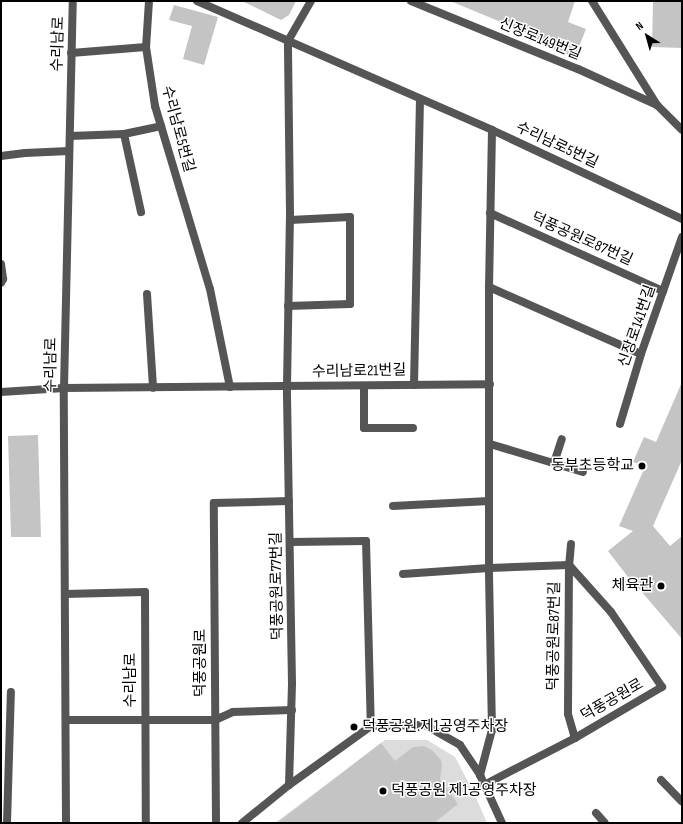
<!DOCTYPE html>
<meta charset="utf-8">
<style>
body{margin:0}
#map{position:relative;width:683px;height:824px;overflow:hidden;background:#fff;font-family:"Sofia Sans Condensed","Noto Sans KR",sans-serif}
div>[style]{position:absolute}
.green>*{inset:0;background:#dcdcdc}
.building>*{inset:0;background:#c4c4c4}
.minor>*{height:8px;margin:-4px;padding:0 4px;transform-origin:4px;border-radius:4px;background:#555}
.dots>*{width:11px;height:11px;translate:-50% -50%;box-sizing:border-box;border:2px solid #fff;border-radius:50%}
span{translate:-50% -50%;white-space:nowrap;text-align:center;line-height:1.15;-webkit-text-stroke:3px #fff;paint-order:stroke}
.street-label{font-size:15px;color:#000}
.poi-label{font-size:15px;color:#000}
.right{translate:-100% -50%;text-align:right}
.left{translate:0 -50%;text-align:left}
.frame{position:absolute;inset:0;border:2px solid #000;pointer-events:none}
.north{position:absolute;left:627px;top:16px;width:40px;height:40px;-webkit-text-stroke:3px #fff;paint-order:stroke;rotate:323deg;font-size:11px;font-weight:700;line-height:16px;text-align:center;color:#000}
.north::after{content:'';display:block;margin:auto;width:14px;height:18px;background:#000;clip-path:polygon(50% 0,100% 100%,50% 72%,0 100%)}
</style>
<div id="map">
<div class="green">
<div style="clip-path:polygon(385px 740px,427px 740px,455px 757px,474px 793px,487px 823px,275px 823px)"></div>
</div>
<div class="building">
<div style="clip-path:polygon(242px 1px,296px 1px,289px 15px,281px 20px)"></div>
<div style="clip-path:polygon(450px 1px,575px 1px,568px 22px,586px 29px,575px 57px,528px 40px,530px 34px)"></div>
<div style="clip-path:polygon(653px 1px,682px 1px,682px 48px,652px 47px)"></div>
<div style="clip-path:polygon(174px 5px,218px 17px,204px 65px,183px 59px,192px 26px,169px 20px)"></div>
<div style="clip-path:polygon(682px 382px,682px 460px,653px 526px,670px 546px,682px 536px,682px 639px,629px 577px,628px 577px,608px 551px,633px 531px,619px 526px,645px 467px,633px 462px,644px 437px,656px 442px)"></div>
<div style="clip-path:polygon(38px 435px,41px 537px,11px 537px,8px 436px)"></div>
<div style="clip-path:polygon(381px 743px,395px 761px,413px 747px,424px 746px,433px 751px,441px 760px,442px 765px,440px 779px,458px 804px,434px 823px,277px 823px)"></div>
</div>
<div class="minor">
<div style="left:149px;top:1px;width:46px;rotate:93.7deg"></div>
<div style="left:146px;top:47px;width:60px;rotate:81.3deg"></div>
<div style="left:155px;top:106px;width:191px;rotate:73.3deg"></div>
<div style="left:210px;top:289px;width:100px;rotate:78.5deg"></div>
<div style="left:197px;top:1px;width:322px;rotate:23.6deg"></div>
<div style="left:492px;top:130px;width:210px;rotate:25.1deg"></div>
<div style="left:411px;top:1px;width:180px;rotate:22.2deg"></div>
<div style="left:578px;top:69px;width:87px;rotate:24.5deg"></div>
<div style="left:592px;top:1px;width:123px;rotate:58deg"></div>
<div style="left:657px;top:105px;width:35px;rotate:45deg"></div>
<div style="left:71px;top:53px;width:75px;rotate:-4.6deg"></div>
<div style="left:124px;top:134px;width:80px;rotate:77.7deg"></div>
<div style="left:70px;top:136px;width:54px;rotate:-2.1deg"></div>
<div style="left:124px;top:134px;width:38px;rotate:-12deg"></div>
<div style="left:1px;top:156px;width:24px;rotate:-7deg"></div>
<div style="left:25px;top:153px;width:44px;rotate:-2.6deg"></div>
<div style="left:490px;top:213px;width:190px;rotate:24.3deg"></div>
<div style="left:1px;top:264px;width:15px;rotate:82deg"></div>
<div style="left:3px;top:279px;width:4px;rotate:117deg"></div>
<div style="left:489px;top:287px;width:166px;rotate:23.8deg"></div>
<div style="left:147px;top:294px;width:94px;rotate:86.3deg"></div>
<div style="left:288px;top:306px;width:62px;rotate:-1.8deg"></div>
<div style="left:350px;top:304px;width:87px;rotate:-90deg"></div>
<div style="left:350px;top:217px;width:60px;rotate:177.1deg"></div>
<div style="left:414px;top:385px;width:286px;rotate:-88.8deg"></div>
<div style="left:364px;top:386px;width:42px;rotate:90deg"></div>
<div style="left:364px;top:428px;width:49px"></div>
<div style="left:1px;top:392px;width:63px;rotate:-3.6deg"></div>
<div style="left:64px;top:388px;width:426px;rotate:-0.5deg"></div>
<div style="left:620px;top:424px;width:73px;rotate:-73.3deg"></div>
<div style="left:641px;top:354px;width:124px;rotate:-70.7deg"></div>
<div style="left:490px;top:444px;width:97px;rotate:16.8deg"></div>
<div style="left:554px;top:463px;width:25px;rotate:-72deg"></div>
<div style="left:393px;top:506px;width:96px;rotate:-3deg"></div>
<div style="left:290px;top:542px;width:76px;rotate:-0.8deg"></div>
<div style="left:366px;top:541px;width:185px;rotate:88.5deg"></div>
<div style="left:571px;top:544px;width:21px;rotate:95deg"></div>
<div style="left:569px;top:565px;width:149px;rotate:90.4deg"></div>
<div style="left:568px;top:714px;width:25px;rotate:74deg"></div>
<div style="left:403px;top:574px;width:86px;rotate:-4deg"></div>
<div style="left:489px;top:568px;width:80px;rotate:-2.1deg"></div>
<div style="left:65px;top:594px;width:80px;rotate:-1.4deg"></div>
<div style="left:145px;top:592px;width:231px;rotate:89.8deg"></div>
<div style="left:66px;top:720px;width:149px"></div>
<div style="left:215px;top:720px;width:20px;rotate:-24deg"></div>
<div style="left:233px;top:712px;width:59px;rotate:-1.9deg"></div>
<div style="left:480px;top:775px;width:47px;rotate:-75.1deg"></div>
<div style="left:492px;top:730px;width:162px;rotate:-91.1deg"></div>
<div style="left:489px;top:568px;width:281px;rotate:-90deg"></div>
<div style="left:489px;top:287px;width:157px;rotate:-88.9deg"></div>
<div style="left:661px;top:780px;width:30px;rotate:46deg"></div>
<div style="left:289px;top:785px;width:102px;rotate:-88.3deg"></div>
<div style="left:292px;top:683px;width:297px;rotate:-91deg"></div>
<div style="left:287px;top:386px;width:173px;rotate:-89deg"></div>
<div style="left:290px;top:213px;width:172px;rotate:-90.7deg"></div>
<div style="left:288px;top:41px;width:46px;rotate:-60.1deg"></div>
<div style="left:484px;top:785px;width:102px;rotate:-27.3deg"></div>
<div style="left:575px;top:738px;width:101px;rotate:-30.4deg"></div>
<div style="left:662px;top:687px;width:91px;rotate:-124.2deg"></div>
<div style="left:611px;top:612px;width:63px;rotate:-131.8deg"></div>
<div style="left:596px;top:813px;width:13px;rotate:48deg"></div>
<div style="left:7px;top:823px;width:131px;rotate:-88.3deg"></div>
<div style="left:66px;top:823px;width:435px;rotate:-90.3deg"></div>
<div style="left:64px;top:388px;width:387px;rotate:-88.7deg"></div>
<div style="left:216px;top:823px;width:320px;rotate:-90.4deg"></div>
<div style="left:214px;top:503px;width:75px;rotate:-1.5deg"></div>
<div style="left:242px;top:823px;width:60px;rotate:-39deg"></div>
<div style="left:289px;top:785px;width:101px;rotate:-35.7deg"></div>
<div style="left:371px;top:726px;width:54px;rotate:-1.1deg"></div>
<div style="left:425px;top:725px;width:40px;rotate:29.7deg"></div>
<div style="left:460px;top:745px;width:36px;rotate:56deg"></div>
<div style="left:480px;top:775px;width:53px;rotate:65.4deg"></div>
</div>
<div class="dots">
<div style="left:642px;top:466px;background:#000"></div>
<div style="left:661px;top:586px;background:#000"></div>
<div style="left:354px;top:727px;background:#000"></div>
<div style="left:383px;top:791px;background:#000"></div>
</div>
<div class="street-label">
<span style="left:540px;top:39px;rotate:22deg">신장로149번길</span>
<span style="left:58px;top:44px;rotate:-88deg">수리남로</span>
<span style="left:178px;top:129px;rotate:75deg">수리남로5번길</span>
<span style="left:557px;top:145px;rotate:25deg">수리남로5번길</span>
<span style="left:582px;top:239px;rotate:24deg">덕풍공원로87번길</span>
<span style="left:637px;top:326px;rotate:-71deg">신장로141번길</span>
<span style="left:51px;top:365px;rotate:-89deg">수리남로</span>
<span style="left:359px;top:371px;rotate:-1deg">수리남로21번길</span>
<span style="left:277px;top:586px;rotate:-91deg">덕풍공원로77번길</span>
<span style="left:554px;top:636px;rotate:-89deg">덕풍공원로87번길</span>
<span style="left:201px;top:663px;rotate:-90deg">덕풍공원로</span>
<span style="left:131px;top:680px;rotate:-90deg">수리남로</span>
<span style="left:612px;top:700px;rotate:-30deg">덕풍공원로</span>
</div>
<div class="poi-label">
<span class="right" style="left:634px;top:466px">동부초등학교</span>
<span class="right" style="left:653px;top:586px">체육관</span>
<span class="left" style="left:362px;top:727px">덕풍공원.제1공영주차장</span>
<span class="left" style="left:391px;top:791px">덕풍공원 제1공영주차장</span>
</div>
<div class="frame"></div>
<div class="north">N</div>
</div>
